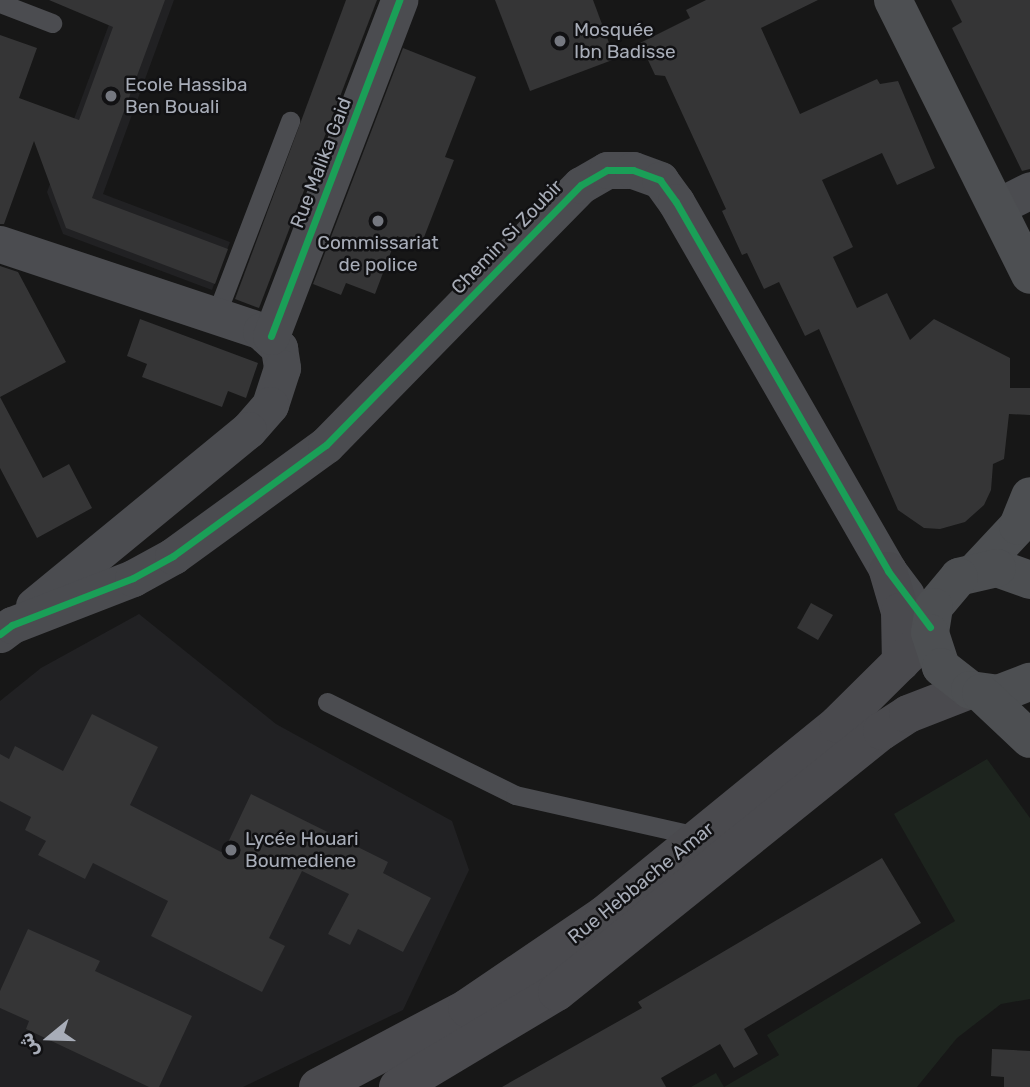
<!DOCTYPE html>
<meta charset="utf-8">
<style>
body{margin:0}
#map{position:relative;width:1030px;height:1087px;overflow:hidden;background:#171717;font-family:Rubik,Cairo,sans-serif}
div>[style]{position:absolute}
.built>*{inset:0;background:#212123}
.green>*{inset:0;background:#1d241e}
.building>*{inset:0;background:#353536}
.service>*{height:19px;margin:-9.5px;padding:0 9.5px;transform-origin:9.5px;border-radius:9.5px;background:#4b4c50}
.minor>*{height:37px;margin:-18.5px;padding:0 18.5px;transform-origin:18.5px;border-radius:18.5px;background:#4b4c50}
.secondary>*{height:38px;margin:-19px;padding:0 19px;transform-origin:19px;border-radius:19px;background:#4a4a4e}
.primary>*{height:38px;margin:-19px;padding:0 19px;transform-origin:19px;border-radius:19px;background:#4d4f52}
.cycleway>*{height:7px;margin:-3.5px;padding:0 3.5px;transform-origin:3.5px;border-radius:3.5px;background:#1a9f57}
.dots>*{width:19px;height:19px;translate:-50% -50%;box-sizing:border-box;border:4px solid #111113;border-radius:50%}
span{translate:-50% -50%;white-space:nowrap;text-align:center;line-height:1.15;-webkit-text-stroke:5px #111113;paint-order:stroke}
.poi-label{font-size:19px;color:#a8adb8}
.left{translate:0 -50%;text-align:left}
.street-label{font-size:19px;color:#a8adb8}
.north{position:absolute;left:14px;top:1003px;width:70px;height:70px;-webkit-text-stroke:5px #111113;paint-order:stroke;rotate:251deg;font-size:19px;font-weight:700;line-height:28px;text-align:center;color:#a8adb8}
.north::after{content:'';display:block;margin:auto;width:24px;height:32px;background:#a8adb8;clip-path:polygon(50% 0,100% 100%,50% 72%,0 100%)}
</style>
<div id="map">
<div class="built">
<div style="clip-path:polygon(118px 0,174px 0,103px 194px,230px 242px,212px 290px,63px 234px,47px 192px)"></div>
<div style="clip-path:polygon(139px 614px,276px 724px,452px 821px,469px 870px,403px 1010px,243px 1087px,0 1087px,0 701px,41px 668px)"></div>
</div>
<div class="green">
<div style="clip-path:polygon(987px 759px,1030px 818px,1030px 999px,1001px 1004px,957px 1038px,917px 1087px,724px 1087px,779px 1055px,767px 1035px,955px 921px,894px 814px)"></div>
<div style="clip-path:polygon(716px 1073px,724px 1087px,691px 1087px)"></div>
</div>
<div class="building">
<div style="clip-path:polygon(49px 0,165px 0,92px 198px,228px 249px,215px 284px,66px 228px,34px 141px,4px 224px,0 224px,0 35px,37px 48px,19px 98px,79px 120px,113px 27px)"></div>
<div style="clip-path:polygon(346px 0,377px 0,259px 308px,235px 299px)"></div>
<div style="clip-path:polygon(495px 0,593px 0,615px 59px,530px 91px)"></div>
<div style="clip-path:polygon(706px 0,818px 0,761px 28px,800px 114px,877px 79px,880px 84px,898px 81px,935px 168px,897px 185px,882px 153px,822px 180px,853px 247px,833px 257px,857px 308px,887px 293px,910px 340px,934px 319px,1010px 358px,1010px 388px,1030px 388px,1030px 415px,1009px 414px,1004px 459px,993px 464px,991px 490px,984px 505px,965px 522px,940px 529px,924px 528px,898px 510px,819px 329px,805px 336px,779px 282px,764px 289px,747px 253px,742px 255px,722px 211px,726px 209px,665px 76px,655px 75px,640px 43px,690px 18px,686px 10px)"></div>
<div style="clip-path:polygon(951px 0,1030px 0,1030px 169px,1022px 171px,952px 28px,962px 22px)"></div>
<div style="clip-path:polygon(403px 48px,476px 77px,445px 157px,454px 160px,421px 245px,397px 236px,375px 294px,346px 283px,341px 295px,313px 284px)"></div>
<div style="clip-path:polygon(0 266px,18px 272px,66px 362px,0 397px,43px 478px,69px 464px,92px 508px,37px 538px,0 468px)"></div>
<div style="clip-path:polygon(140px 319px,258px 363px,246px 398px,228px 391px,222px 407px,142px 377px,147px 364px,127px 356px)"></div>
<div style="clip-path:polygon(811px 603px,833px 615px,818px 640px,797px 628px)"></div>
<div style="clip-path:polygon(92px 714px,158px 747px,130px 805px,223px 853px,251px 794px,388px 862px,383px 873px,431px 898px,403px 952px,358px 929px,350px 945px,328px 934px,349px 894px,302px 871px,269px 938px,285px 946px,262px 992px,151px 936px,168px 901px,93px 863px,85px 879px,38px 855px,46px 841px,25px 830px,31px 817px,0 801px,0 754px,9px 759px,15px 746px,63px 771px)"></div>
<div style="clip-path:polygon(882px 858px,921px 923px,744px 1029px,758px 1054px,734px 1068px,720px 1044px,661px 1078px,666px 1087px,502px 1087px,642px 1008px,638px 1002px)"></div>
<div style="clip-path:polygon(28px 929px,100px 961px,95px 971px,192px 1016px,159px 1087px,149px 1087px,26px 1029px,29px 1021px,0 1008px,0 991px)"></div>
<div style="clip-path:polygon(992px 1049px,1030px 1051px,1030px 1087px,1004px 1087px,1004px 1077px,991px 1076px)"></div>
</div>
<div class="service">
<div style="left:0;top:3px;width:56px;rotate:21deg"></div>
<div style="left:216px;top:315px;width:208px;rotate:-69.1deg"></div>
<div style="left:327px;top:702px;width:210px;rotate:26.3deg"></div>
<div style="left:515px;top:795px;width:191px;rotate:12.7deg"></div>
</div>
<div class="minor">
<div style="left:999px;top:206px;width:35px;rotate:-27deg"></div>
<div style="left:0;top:244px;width:275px;rotate:18.4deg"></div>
<div style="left:261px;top:331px;width:25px;rotate:43deg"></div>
<div style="left:279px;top:348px;width:20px;rotate:81deg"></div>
<div style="left:282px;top:368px;width:39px;rotate:108deg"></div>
<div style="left:270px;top:405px;width:33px;rotate:131deg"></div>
<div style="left:248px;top:430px;width:277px;rotate:140.6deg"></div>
<div style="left:271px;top:336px;width:360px;rotate:-69.1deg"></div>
<div style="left:0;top:634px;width:15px;rotate:-37deg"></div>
<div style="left:12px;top:625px;width:130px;rotate:-21.2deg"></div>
<div style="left:133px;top:578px;width:46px;rotate:-28.8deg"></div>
<div style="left:173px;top:556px;width:189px;rotate:-36deg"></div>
<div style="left:326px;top:445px;width:364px;rotate:-45.6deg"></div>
<div style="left:581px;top:185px;width:30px;rotate:-30deg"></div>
<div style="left:607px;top:170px;width:26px"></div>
<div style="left:633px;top:170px;width:29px;rotate:20deg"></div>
<div style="left:660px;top:180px;width:27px;rotate:54deg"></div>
<div style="left:676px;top:202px;width:426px;rotate:60.1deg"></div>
<div style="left:888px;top:571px;width:30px;rotate:53deg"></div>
</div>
<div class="secondary">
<div style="left:888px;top:571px;width:43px;rotate:73.7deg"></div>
<div style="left:900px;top:612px;width:50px;rotate:88.9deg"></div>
<div style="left:318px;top:1087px;width:169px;rotate:-27.9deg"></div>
<div style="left:467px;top:1008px;width:166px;rotate:-34.2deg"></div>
<div style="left:604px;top:915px;width:302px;rotate:-39.2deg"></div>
<div style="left:838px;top:724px;width:129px;rotate:-44.7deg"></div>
<div style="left:398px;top:1087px;width:185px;rotate:-30.9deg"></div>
<div style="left:557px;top:992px;width:417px;rotate:-38.8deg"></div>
<div style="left:882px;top:731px;width:31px;rotate:-33deg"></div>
<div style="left:908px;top:714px;width:66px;rotate:-21.2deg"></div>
</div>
<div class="primary">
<div style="left:893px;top:0;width:307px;rotate:63.5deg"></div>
<div style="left:977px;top:570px;width:60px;rotate:-47deg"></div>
<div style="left:1018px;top:526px;width:32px;rotate:-68deg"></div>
<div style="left:1030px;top:580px;width:35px;rotate:-160deg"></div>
<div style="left:997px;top:568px;width:39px;rotate:167deg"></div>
<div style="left:959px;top:577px;width:39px;rotate:130deg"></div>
<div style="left:934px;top:607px;width:26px;rotate:99deg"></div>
<div style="left:930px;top:633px;width:36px;rotate:72deg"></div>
<div style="left:941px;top:667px;width:37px;rotate:38deg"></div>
<div style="left:970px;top:690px;width:28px;rotate:8deg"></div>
<div style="left:998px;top:694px;width:34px;rotate:-21deg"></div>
<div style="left:981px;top:693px;width:67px;rotate:43.2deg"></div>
</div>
<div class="cycleway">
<div style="left:271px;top:336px;width:360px;rotate:-69.1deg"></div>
<div style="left:0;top:634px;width:15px;rotate:-37deg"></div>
<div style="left:12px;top:625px;width:130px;rotate:-21.2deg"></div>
<div style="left:133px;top:578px;width:46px;rotate:-28.8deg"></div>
<div style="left:173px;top:556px;width:189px;rotate:-36deg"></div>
<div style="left:326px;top:445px;width:364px;rotate:-45.6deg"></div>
<div style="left:581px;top:185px;width:30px;rotate:-30deg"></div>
<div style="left:607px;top:170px;width:26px"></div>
<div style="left:633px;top:170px;width:29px;rotate:20deg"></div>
<div style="left:660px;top:180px;width:27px;rotate:54deg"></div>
<div style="left:676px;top:202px;width:426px;rotate:60.1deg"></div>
<div style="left:888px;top:571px;width:70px;rotate:53.1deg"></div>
</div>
<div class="dots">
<div style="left:560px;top:41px;background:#757880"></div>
<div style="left:111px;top:96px;background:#757880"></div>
<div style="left:378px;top:221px;background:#757880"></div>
<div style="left:231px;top:850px;background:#757880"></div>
</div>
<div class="poi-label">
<span class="left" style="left:574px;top:41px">Mosquée<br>Ibn Badisse</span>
<span class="left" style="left:125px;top:96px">Ecole Hassiba<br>Ben Bouali</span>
<span style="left:378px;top:254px">Commissariat<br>de police</span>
<span class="left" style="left:245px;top:850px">Lycée Houari<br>Boumediene</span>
</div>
<div class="street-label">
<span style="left:321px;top:163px;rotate:-69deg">Rue Malika Gaid</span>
<span style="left:507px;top:237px;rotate:-46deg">Chemin Si Zoubir</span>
<span style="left:641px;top:883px;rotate:-39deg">Rue Hebbache Amar</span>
</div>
<div class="north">ش</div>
</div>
